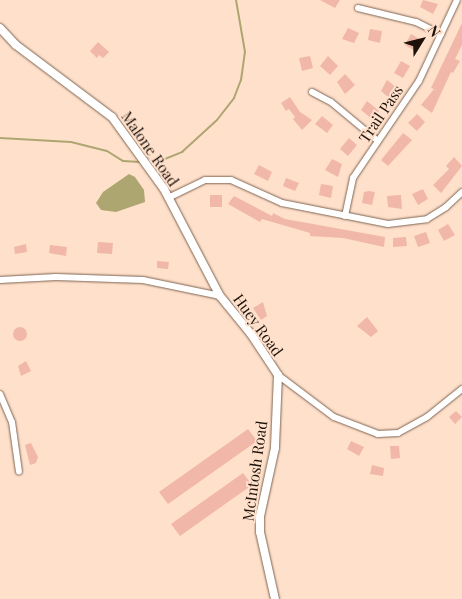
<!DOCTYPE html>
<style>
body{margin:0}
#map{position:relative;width:462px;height:599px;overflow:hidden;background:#ffe0cb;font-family:"Playfair Display",serif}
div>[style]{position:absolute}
.water>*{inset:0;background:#aea671}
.stream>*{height:2px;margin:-1px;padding:0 1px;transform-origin:1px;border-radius:1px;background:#aea671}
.building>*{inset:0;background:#f1b7a8}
.round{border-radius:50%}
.roads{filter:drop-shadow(0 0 1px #7e6451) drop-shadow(0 0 1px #7e6451)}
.minor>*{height:6px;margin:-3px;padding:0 3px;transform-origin:3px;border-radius:3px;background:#fff}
.tertiary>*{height:8px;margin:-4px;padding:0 4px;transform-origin:4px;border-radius:4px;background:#fff}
span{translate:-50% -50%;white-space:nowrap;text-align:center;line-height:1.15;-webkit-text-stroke:4px #ffe0cb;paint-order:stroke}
.street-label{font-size:15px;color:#1c120a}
.north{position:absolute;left:397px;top:15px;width:50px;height:50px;-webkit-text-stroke:4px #ffe0cb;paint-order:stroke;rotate:54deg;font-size:14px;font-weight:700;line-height:20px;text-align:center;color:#1c120a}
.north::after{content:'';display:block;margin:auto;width:18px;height:22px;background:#1c120a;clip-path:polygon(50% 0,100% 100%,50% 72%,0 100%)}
</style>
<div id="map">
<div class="water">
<div style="clip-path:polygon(129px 174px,135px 177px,144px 190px,145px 202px,116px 212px,101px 210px,96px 203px,103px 192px)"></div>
</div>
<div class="stream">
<div style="left:0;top:138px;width:71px;rotate:3.2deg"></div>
<div style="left:71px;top:142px;width:37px;rotate:14deg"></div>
<div style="left:107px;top:151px;width:19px;rotate:32deg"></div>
<div style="left:123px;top:161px;width:17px;rotate:3deg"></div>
<div style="left:150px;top:165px;width:35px;rotate:-22deg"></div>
<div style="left:182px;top:152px;width:47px;rotate:-42.4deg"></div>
<div style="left:217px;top:120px;width:28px;rotate:-52deg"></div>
<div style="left:234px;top:98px;width:19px;rotate:-69deg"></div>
<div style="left:241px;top:80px;width:28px;rotate:-82deg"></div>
<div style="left:245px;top:52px;width:53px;rotate:-99.8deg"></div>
</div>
<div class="building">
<div style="clip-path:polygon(320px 0,340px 0,335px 8px)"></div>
<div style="clip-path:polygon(423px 0,438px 4px,433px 14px,420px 7px)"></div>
<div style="clip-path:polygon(462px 23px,462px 45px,455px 59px,460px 61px,453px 73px,451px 72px,432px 113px,421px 105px,434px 89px,431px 88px)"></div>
<div style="clip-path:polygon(348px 28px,359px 33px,354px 43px,342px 39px)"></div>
<div style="clip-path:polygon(370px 29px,382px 31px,380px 43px,368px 40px)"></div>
<div style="clip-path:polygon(411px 34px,421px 40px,415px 51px,405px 45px)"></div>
<div style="clip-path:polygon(98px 42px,109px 52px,103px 58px,99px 55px,97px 58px,90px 51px)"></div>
<div style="clip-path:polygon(310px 56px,313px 68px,302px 71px,299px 58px)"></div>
<div style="clip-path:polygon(328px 56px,338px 66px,330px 75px,320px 66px)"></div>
<div style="clip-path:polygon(401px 61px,410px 66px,403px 78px,394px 73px)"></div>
<div style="clip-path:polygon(345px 74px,355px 85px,345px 94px,337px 82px)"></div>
<div style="clip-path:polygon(387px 80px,397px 88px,389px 98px,381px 91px)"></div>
<div style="clip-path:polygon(290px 97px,300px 112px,312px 120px,302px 130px,293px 119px,295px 117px,289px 109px,286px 111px,281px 103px)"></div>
<div style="clip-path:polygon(367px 101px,379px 111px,372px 119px,361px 110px)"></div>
<div style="clip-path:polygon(417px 114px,425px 122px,417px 131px,408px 123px)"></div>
<div style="clip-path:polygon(322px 116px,333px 125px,327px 133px,315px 124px)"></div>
<div style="clip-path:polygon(403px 133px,412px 140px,388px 166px,381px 160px)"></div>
<div style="clip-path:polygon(349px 138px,357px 145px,348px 156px,340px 149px)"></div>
<div style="clip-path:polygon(454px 157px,462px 166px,441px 193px,433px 185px,449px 169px,446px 166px)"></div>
<div style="clip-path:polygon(332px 159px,342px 164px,338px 177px,325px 170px)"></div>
<div style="clip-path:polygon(259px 165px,272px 172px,268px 181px,254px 174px)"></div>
<div style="clip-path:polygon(286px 178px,299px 183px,295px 191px,283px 186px)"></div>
<div style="clip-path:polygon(321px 184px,333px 186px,331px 198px,319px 195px)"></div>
<div style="clip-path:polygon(423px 189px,428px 199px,418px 205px,412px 194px)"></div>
<div style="clip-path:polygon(369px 191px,375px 192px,372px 205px,362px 203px,364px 192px)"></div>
<div style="clip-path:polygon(210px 195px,222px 195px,222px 207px,210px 207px)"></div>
<div style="clip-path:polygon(401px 195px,402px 209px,388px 207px,387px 196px)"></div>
<div style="clip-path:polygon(234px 196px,272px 216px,273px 213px,285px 219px,385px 237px,384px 247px,343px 238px,310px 236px,310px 233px,262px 219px,260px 222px,228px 204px)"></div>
<div style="clip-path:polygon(448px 224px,455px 235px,444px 241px,438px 230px)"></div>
<div style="clip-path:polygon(426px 232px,430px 243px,418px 247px,414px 236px)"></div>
<div style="clip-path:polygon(406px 237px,407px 246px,393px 247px,393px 238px)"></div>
<div style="clip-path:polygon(98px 242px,113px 243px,112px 254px,97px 253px)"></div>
<div style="clip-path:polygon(26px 244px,27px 252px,15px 254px,14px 247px)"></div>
<div style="clip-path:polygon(50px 245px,67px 247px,66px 256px,49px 253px)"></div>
<div style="clip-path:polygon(157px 261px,169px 262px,168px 269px,157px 268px)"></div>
<div style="clip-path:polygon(263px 302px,267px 316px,261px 320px,253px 308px)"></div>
<div style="clip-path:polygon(367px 317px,378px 331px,371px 337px,357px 326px)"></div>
<div class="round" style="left:13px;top:327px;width:14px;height:14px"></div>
<div style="clip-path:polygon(26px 361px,31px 371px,21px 376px,18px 366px)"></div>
<div style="clip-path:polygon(456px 411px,462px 417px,455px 424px,449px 417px)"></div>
<div style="clip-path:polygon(248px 429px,257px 441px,168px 504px,159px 492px)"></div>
<div style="clip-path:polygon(351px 441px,364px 447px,359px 456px,347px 449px)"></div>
<div style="clip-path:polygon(31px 443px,38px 457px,36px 463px,30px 465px,25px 445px)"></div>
<div style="clip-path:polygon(390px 446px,399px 446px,400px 458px,391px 459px)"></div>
<div style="clip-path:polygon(372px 465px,384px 468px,383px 476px,370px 474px)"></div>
<div style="clip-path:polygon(243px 473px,252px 485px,180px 536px,171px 524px)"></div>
</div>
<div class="roads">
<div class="minor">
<div style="left:358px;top:8px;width:60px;rotate:13.6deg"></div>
<div style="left:416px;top:22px;width:28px;rotate:26deg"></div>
<div style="left:312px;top:92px;width:21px;rotate:28deg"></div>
<div style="left:331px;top:102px;width:61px;rotate:39.7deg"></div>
<div style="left:168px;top:198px;width:41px;rotate:-25.9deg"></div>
<div style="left:205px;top:180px;width:26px"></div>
<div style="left:231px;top:180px;width:56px;rotate:24.3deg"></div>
<div style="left:282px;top:203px;width:108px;rotate:11.2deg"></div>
<div style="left:388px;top:224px;width:39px;rotate:-7deg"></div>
<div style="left:427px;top:219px;width:22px;rotate:-32deg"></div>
<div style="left:446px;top:207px;width:22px;rotate:-43deg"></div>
<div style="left:345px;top:216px;width:39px;rotate:-78deg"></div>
<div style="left:353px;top:178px;width:117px;rotate:-55.8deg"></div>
<div style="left:419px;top:81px;width:89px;rotate:-64.9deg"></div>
<div style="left:0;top:280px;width:56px;rotate:-3.1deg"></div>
<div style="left:56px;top:277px;width:87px;rotate:2deg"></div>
<div style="left:143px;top:280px;width:79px;rotate:11.7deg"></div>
<div style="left:278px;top:375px;width:70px;rotate:36.9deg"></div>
<div style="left:334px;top:417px;width:47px;rotate:21.1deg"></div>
<div style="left:378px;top:434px;width:20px;rotate:-3deg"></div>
<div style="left:398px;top:433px;width:33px;rotate:-29deg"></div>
<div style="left:427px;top:417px;width:45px;rotate:-38.7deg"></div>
<div style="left:0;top:394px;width:30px;rotate:67deg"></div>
<div style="left:12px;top:422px;width:50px;rotate:82deg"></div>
</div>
<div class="tertiary">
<div style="left:0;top:28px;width:23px;rotate:47deg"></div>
<div style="left:16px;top:45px;width:120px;rotate:36.9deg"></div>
<div style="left:112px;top:117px;width:89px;rotate:54.2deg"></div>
<div style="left:164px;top:189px;width:121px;rotate:62.4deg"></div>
<div style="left:220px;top:296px;width:49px;rotate:50.8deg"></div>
<div style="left:251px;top:334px;width:49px;rotate:56.6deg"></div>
<div style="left:278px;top:375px;width:73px;rotate:92.4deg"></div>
<div style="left:275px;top:448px;width:70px;rotate:102.4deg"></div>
<div style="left:260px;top:516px;width:16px;rotate:90deg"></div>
<div style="left:260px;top:532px;width:69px;rotate:77.4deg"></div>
</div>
</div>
<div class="street-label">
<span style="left:381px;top:114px;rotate:-56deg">Trail Pass</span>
<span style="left:150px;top:149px;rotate:55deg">Malone Road</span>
<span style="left:258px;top:325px;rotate:54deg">Huey Road</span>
<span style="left:255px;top:471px;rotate:-82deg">McIntosh Road</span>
</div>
<div class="north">N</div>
</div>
